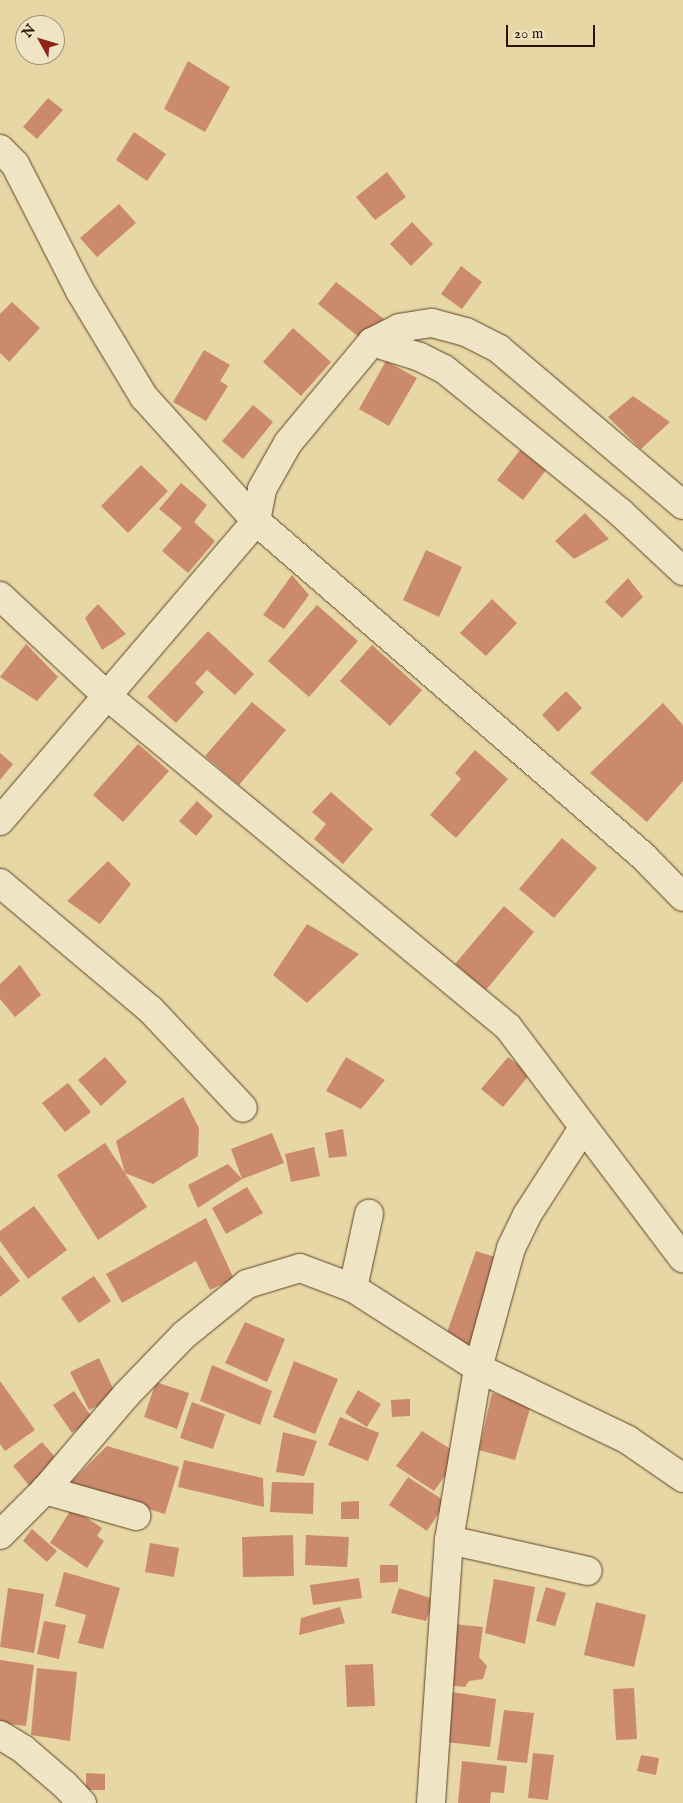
<!DOCTYPE html>
<style>
body{margin:0}
#map{position:relative;width:683px;height:1803px;overflow:hidden;background:#e7d7a4;font-family:"IM FELL English",serif}
div>[style]{position:absolute}
.building>*{inset:0;background:#cb8a6b}
.roads{filter:drop-shadow(0 0 1px #5d4229) drop-shadow(0 0 1px #5d4229)}
.minor>*{height:28px;margin:-14px;padding:0 14px;transform-origin:14px;border-radius:14px;background:#efe5c4}
span{translate:-50% -50%;white-space:nowrap;text-align:center;line-height:1.15;-webkit-text-stroke:4px #efe5c4;paint-order:stroke}
.north{position:absolute;left:15px;top:15px;width:50px;height:50px;box-sizing:border-box;background:#efe5c4;border:1px solid #a29076;border-radius:50%;rotate:309deg;font-size:14px;font-weight:700;line-height:20px;text-align:center;color:#2f1100}
.north::after{content:'';display:block;margin:auto;width:18px;height:22px;background:#8f2418;clip-path:polygon(50% 0,100% 100%,50% 72%,0 100%)}
.scale{position:absolute;left:506px;top:25px;width:89px;height:22px;box-sizing:border-box;border:2px solid #2f1100;border-top:0;padding-left:6px;font-size:15px;line-height:18px;white-space:nowrap;color:#2f1100;-webkit-text-stroke:4px #efe5c4;paint-order:stroke}
</style>
<div id="map">
<div class="building">
<div style="clip-path:polygon(188px 61px,230px 87px,205px 132px,164px 109px)"></div>
<div style="clip-path:polygon(48px 98px,63px 110px,37px 139px,23px 127px)"></div>
<div style="clip-path:polygon(134px 132px,166px 154px,147px 181px,116px 160px)"></div>
<div style="clip-path:polygon(387px 172px,406px 197px,375px 220px,356px 197px)"></div>
<div style="clip-path:polygon(119px 204px,136px 223px,97px 257px,80px 238px)"></div>
<div style="clip-path:polygon(412px 222px,433px 244px,411px 266px,390px 244px)"></div>
<div style="clip-path:polygon(461px 266px,482px 282px,462px 309px,441px 294px)"></div>
<div style="clip-path:polygon(336px 282px,384px 319px,365px 342px,318px 304px)"></div>
<div style="clip-path:polygon(12px 302px,40px 328px,9px 362px,0 353px,0 314px)"></div>
<div style="clip-path:polygon(293px 328px,331px 362px,301px 396px,263px 362px)"></div>
<div style="clip-path:polygon(204px 350px,230px 365px,220px 381px,228px 386px,206px 421px,173px 402px)"></div>
<div style="clip-path:polygon(386px 361px,417px 378px,389px 426px,359px 409px)"></div>
<div style="clip-path:polygon(633px 396px,670px 422px,641px 449px,608px 417px)"></div>
<div style="clip-path:polygon(253px 405px,273px 422px,243px 459px,222px 441px)"></div>
<div style="clip-path:polygon(520px 450px,546px 470px,523px 500px,497px 480px)"></div>
<div style="clip-path:polygon(141px 465px,168px 491px,128px 533px,101px 506px)"></div>
<div style="clip-path:polygon(181px 483px,207px 505px,194px 522px,215px 541px,188px 573px,162px 551px,182px 528px,159px 509px)"></div>
<div style="clip-path:polygon(585px 513px,609px 539px,574px 559px,555px 541px)"></div>
<div style="clip-path:polygon(426px 550px,462px 567px,439px 617px,403px 600px)"></div>
<div style="clip-path:polygon(292px 575px,309px 595px,284px 629px,263px 615px)"></div>
<div style="clip-path:polygon(628px 578px,643px 597px,622px 618px,605px 602px)"></div>
<div style="clip-path:polygon(492px 599px,517px 623px,486px 656px,460px 633px)"></div>
<div style="clip-path:polygon(98px 604px,126px 634px,102px 650px,85px 618px)"></div>
<div style="clip-path:polygon(317px 605px,358px 641px,309px 697px,268px 661px)"></div>
<div style="clip-path:polygon(208px 631px,254px 674px,235px 695px,207px 670px,195px 683px,204px 692px,176px 723px,147px 697px)"></div>
<div style="clip-path:polygon(26px 644px,58px 677px,37px 701px,0 677px)"></div>
<div style="clip-path:polygon(372px 645px,422px 690px,390px 726px,340px 681px)"></div>
<div style="clip-path:polygon(566px 691px,582px 708px,558px 732px,542px 715px)"></div>
<div style="clip-path:polygon(252px 702px,286px 730px,239px 785px,205px 756px)"></div>
<div style="clip-path:polygon(663px 703px,683px 725px,683px 781px,647px 822px,590px 773px)"></div>
<div style="clip-path:polygon(138px 744px,169px 771px,123px 822px,93px 795px)"></div>
<div style="clip-path:polygon(475px 750px,508px 779px,456px 838px,430px 815px,461px 779px,455px 773px)"></div>
<div style="clip-path:polygon(0 753px,13px 764px,0 780px)"></div>
<div style="clip-path:polygon(331px 792px,373px 829px,343px 864px,314px 839px,326px 824px,312px 812px)"></div>
<div style="clip-path:polygon(197px 801px,213px 816px,196px 836px,179px 821px)"></div>
<div style="clip-path:polygon(562px 838px,597px 868px,554px 918px,519px 889px)"></div>
<div style="clip-path:polygon(108px 861px,131px 884px,100px 924px,67px 901px)"></div>
<div style="clip-path:polygon(504px 906px,534px 932px,486px 990px,455px 964px)"></div>
<div style="clip-path:polygon(307px 924px,359px 954px,307px 1003px,273px 975px)"></div>
<div style="clip-path:polygon(20px 965px,41px 995px,15px 1017px,0 999px,0 984px)"></div>
<div style="clip-path:polygon(105px 1057px,127px 1082px,101px 1106px,78px 1080px)"></div>
<div style="clip-path:polygon(346px 1057px,385px 1080px,361px 1109px,326px 1091px)"></div>
<div style="clip-path:polygon(508px 1057px,530px 1074px,503px 1107px,481px 1089px)"></div>
<div style="clip-path:polygon(68px 1083px,91px 1112px,65px 1132px,42px 1103px)"></div>
<div style="clip-path:polygon(183px 1097px,199px 1128px,198px 1156px,153px 1184px,125px 1173px,147px 1207px,98px 1240px,57px 1175px,105px 1143px,125px 1173px,116px 1141px)"></div>
<div style="clip-path:polygon(343px 1129px,347px 1156px,329px 1158px,325px 1133px)"></div>
<div style="clip-path:polygon(272px 1133px,284px 1163px,242px 1179px,198px 1208px,188px 1185px,228px 1164px,242px 1179px,231px 1149px)"></div>
<div style="clip-path:polygon(314px 1147px,320px 1176px,291px 1182px,285px 1154px)"></div>
<div style="clip-path:polygon(247px 1187px,263px 1213px,226px 1234px,212px 1208px)"></div>
<div style="clip-path:polygon(34px 1206px,67px 1250px,28px 1279px,0 1241px,0 1231px)"></div>
<div style="clip-path:polygon(206px 1218px,234px 1279px,210px 1290px,196px 1261px,122px 1303px,106px 1274px)"></div>
<div style="clip-path:polygon(476px 1251px,504px 1260px,473px 1348px,445px 1338px)"></div>
<div style="clip-path:polygon(0 1255px,20px 1281px,0 1297px)"></div>
<div style="clip-path:polygon(94px 1276px,111px 1301px,79px 1323px,61px 1298px)"></div>
<div style="clip-path:polygon(245px 1322px,285px 1339px,267px 1382px,225px 1363px)"></div>
<div style="clip-path:polygon(99px 1358px,117px 1397px,89px 1410px,70px 1372px)"></div>
<div style="clip-path:polygon(294px 1361px,338px 1379px,315px 1434px,273px 1417px)"></div>
<div style="clip-path:polygon(212px 1365px,272px 1391px,260px 1425px,200px 1401px)"></div>
<div style="clip-path:polygon(0 1381px,35px 1430px,5px 1451px,0 1444px)"></div>
<div style="clip-path:polygon(156px 1382px,189px 1393px,177px 1429px,144px 1417px)"></div>
<div style="clip-path:polygon(358px 1390px,381px 1404px,367px 1427px,345px 1413px)"></div>
<div style="clip-path:polygon(74px 1391px,93px 1419px,72px 1433px,53px 1405px)"></div>
<div style="clip-path:polygon(492px 1393px,531px 1405px,515px 1460px,479px 1450px)"></div>
<div style="clip-path:polygon(410px 1399px,410px 1416px,392px 1417px,391px 1400px)"></div>
<div style="clip-path:polygon(192px 1402px,225px 1414px,213px 1449px,180px 1438px)"></div>
<div style="clip-path:polygon(340px 1417px,379px 1433px,368px 1461px,328px 1445px)"></div>
<div style="clip-path:polygon(422px 1431px,460px 1455px,434px 1491px,396px 1466px)"></div>
<div style="clip-path:polygon(283px 1432px,317px 1441px,304px 1476px,276px 1472px)"></div>
<div style="clip-path:polygon(42px 1442px,61px 1464px,32px 1489px,13px 1466px)"></div>
<div style="clip-path:polygon(107px 1446px,179px 1467px,165px 1514px,68px 1485px)"></div>
<div style="clip-path:polygon(184px 1460px,263px 1478px,264px 1507px,178px 1487px)"></div>
<div style="clip-path:polygon(408px 1477px,446px 1502px,427px 1531px,389px 1505px)"></div>
<div style="clip-path:polygon(272px 1482px,314px 1483px,313px 1514px,270px 1512px)"></div>
<div style="clip-path:polygon(359px 1501px,359px 1519px,341px 1519px,341px 1502px)"></div>
<div style="clip-path:polygon(72px 1508px,102px 1528px,97px 1536px,104px 1541px,87px 1568px,50px 1543px)"></div>
<div style="clip-path:polygon(32px 1529px,57px 1551px,47px 1562px,23px 1541px)"></div>
<div style="clip-path:polygon(293px 1535px,294px 1576px,243px 1577px,242px 1537px)"></div>
<div style="clip-path:polygon(306px 1535px,349px 1537px,347px 1567px,305px 1565px)"></div>
<div style="clip-path:polygon(150px 1543px,179px 1548px,174px 1577px,145px 1572px)"></div>
<div style="clip-path:polygon(380px 1565px,398px 1565px,398px 1582px,380px 1583px)"></div>
<div style="clip-path:polygon(64px 1572px,120px 1588px,103px 1649px,78px 1643px,86px 1615px,55px 1606px)"></div>
<div style="clip-path:polygon(359px 1578px,362px 1598px,313px 1605px,310px 1585px)"></div>
<div style="clip-path:polygon(494px 1579px,535px 1587px,525px 1644px,485px 1633px)"></div>
<div style="clip-path:polygon(546px 1587px,566px 1593px,555px 1626px,536px 1621px)"></div>
<div style="clip-path:polygon(8px 1588px,44px 1594px,34px 1653px,0 1647px)"></div>
<div style="clip-path:polygon(399px 1588px,434px 1599px,426px 1621px,391px 1613px)"></div>
<div style="clip-path:polygon(596px 1602px,646px 1615px,634px 1667px,584px 1655px)"></div>
<div style="clip-path:polygon(340px 1607px,345px 1623px,299px 1635px,301px 1618px)"></div>
<div style="clip-path:polygon(44px 1621px,66px 1625px,59px 1659px,37px 1654px)"></div>
<div style="clip-path:polygon(453px 1624px,483px 1627px,479px 1657px,487px 1666px,483px 1679px,469px 1681px,465px 1687px,446px 1685px)"></div>
<div style="clip-path:polygon(0 1660px,34px 1665px,26px 1726px,0 1723px)"></div>
<div style="clip-path:polygon(373px 1664px,375px 1706px,347px 1707px,345px 1665px)"></div>
<div style="clip-path:polygon(37px 1668px,77px 1672px,70px 1741px,31px 1735px)"></div>
<div style="clip-path:polygon(634px 1688px,637px 1739px,616px 1740px,613px 1689px)"></div>
<div style="clip-path:polygon(446px 1691px,496px 1699px,490px 1747px,446px 1742px)"></div>
<div style="clip-path:polygon(504px 1710px,534px 1713px,527px 1763px,497px 1760px)"></div>
<div style="clip-path:polygon(533px 1753px,554px 1755px,548px 1800px,528px 1798px)"></div>
<div style="clip-path:polygon(641px 1755px,659px 1758px,656px 1775px,637px 1771px)"></div>
<div style="clip-path:polygon(462px 1761px,507px 1766px,504px 1793px,491px 1792px,490px 1803px,458px 1803px)"></div>
<div style="clip-path:polygon(86px 1773px,105px 1774px,105px 1790px,86px 1790px)"></div>
</div>
<div class="roads">
<div class="minor">
<div style="left:0;top:149px;width:21px;rotate:45deg"></div>
<div style="left:15px;top:164px;width:143px;rotate:62.9deg"></div>
<div style="left:80px;top:291px;width:124px;rotate:58.9deg"></div>
<div style="left:144px;top:397px;width:167px;rotate:47.9deg"></div>
<div style="left:256px;top:521px;width:512px;rotate:40.88deg"></div>
<div style="left:643px;top:856px;width:57px;rotate:45.7deg"></div>
<div style="left:372px;top:342px;width:50px;rotate:17.4deg"></div>
<div style="left:420px;top:357px;width:27px;rotate:27deg"></div>
<div style="left:444px;top:369px;width:228px;rotate:39.1deg"></div>
<div style="left:621px;top:513px;width:85px;rotate:43.1deg"></div>
<div style="left:0;top:596px;width:145px;rotate:43deg"></div>
<div style="left:106px;top:695px;width:521px;rotate:39.55deg"></div>
<div style="left:508px;top:1027px;width:290px;rotate:52.9deg"></div>
<div style="left:0;top:821px;width:394px;rotate:-49.5deg"></div>
<div style="left:256px;top:521px;width:33px;rotate:-79deg"></div>
<div style="left:262px;top:489px;width:53px;rotate:-60.5deg"></div>
<div style="left:288px;top:443px;width:131px;rotate:-50.3deg"></div>
<div style="left:372px;top:342px;width:30px;rotate:-27deg"></div>
<div style="left:399px;top:328px;width:33px;rotate:-9deg"></div>
<div style="left:432px;top:323px;width:35px;rotate:15deg"></div>
<div style="left:466px;top:332px;width:37px;rotate:27deg"></div>
<div style="left:499px;top:349px;width:241px;rotate:40.3deg"></div>
<div style="left:0;top:883px;width:197px;rotate:40.1deg"></div>
<div style="left:151px;top:1010px;width:134px;rotate:46.8deg"></div>
<div style="left:353px;top:1288px;width:76px;rotate:-77.8deg"></div>
<div style="left:45px;top:1490px;width:95px;rotate:15.9deg"></div>
<div style="left:0;top:1535px;width:64px;rotate:-45deg"></div>
<div style="left:45px;top:1490px;width:126px;rotate:-49.5deg"></div>
<div style="left:127px;top:1394px;width:82px;rotate:-46deg"></div>
<div style="left:184px;top:1335px;width:81px;rotate:-39deg"></div>
<div style="left:247px;top:1284px;width:55px;rotate:-16.8deg"></div>
<div style="left:300px;top:1268px;width:57px;rotate:20.7deg"></div>
<div style="left:353px;top:1288px;width:148px;rotate:32.6deg"></div>
<div style="left:478px;top:1368px;width:166px;rotate:25.6deg"></div>
<div style="left:628px;top:1440px;width:67px;rotate:34.6deg"></div>
<div style="left:449px;top:1540px;width:142px;rotate:12.6deg"></div>
<div style="left:0;top:1735px;width:27px;rotate:31deg"></div>
<div style="left:23px;top:1749px;width:55px;rotate:40.6deg"></div>
<div style="left:65px;top:1785px;width:25px;rotate:47deg"></div>
<div style="left:431px;top:1803px;width:264px;rotate:-86.1deg"></div>
<div style="left:449px;top:1540px;width:174px;rotate:-80.4deg"></div>
<div style="left:478px;top:1368px;width:124px;rotate:-74.6deg"></div>
<div style="left:511px;top:1248px;width:37px;rotate:-64deg"></div>
<div style="left:527px;top:1215px;width:103px;rotate:-57.2deg"></div>
</div>
</div>
<div class="north">N</div>
<div class="scale">20 m</div>
</div>
